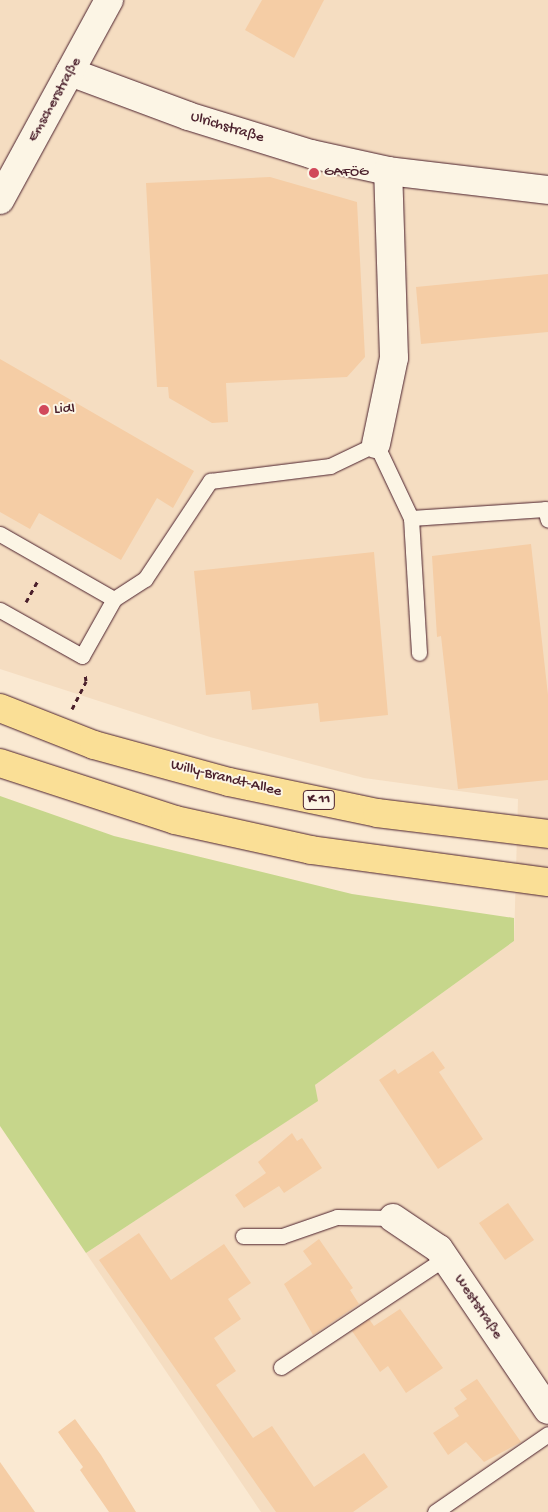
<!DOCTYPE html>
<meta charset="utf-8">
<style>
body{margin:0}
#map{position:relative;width:548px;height:1512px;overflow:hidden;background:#fae9d2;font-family:"Gochi Hand",sans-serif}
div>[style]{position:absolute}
.built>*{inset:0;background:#f5ddc1}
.green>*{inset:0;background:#c6d68b}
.building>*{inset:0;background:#f5cda5}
.path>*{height:3px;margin-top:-1.5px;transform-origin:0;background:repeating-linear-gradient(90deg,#4a1f2b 0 5px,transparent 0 9px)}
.roads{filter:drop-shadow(0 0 1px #4a1f2b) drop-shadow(0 0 1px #4a1f2b)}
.lane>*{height:15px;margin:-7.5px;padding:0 7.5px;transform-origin:7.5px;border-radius:7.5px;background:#fcf5e5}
.street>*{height:28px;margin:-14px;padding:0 14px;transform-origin:14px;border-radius:14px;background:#fcf5e5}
.secondary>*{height:28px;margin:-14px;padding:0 14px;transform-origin:14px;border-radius:14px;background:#fcf5e5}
.primary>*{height:28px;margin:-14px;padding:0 14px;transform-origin:14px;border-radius:14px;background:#fadf96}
.dots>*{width:14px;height:14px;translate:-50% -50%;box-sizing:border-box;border:2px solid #fcf5e5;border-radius:50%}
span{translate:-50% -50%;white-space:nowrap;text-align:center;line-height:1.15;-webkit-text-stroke:4px #fcf5e5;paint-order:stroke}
.shield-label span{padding:1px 4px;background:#fcf5e5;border:1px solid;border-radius:4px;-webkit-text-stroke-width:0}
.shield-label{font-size:14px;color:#4a1f2b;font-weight:700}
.street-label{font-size:15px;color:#4a1f2b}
.poi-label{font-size:15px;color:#4a1f2b}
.left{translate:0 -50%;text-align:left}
</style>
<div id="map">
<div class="built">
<div style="clip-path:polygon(0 0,548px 0,548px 1512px,261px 1512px,86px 1253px,317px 1101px,315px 1085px,514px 941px,518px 799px,364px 778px,210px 737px,0 669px)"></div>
</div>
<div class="green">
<div style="clip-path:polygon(0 796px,114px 836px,352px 894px,514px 918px,514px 941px,315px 1085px,318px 1101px,86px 1253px,0 1126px)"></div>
</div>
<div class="building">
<div style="clip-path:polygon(262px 0,324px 0,294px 58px,245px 30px)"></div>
<div style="clip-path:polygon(270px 177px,357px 202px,365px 357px,347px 377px,226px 383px,228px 422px,212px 423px,169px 398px,168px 387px,157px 387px,146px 183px)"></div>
<div style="clip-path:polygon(548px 274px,548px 332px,421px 344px,416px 287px)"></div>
<div style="clip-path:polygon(0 359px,194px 471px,173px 508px,157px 498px,121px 560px,39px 513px,30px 529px,0 512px)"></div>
<div style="clip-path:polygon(531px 544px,548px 695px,548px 780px,458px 789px,441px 636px,437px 637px,432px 556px)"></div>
<div style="clip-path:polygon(374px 552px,388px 715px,320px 722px,318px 703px,252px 710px,250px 691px,206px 695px,194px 571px)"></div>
<div style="clip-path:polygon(433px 1051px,445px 1068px,439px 1072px,483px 1139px,438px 1169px,379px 1080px,395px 1069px,398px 1074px)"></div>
<div style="clip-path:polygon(292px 1133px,297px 1141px,302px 1138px,322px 1168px,284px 1193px,279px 1186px,244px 1208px,235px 1195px,266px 1173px,258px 1162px)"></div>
<div style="clip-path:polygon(508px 1203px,534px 1240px,505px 1260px,479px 1223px)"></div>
<div style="clip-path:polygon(139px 1233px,171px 1280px,224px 1244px,251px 1283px,228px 1299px,241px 1319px,214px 1338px,236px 1371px,216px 1385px,253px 1438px,272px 1426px,314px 1487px,364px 1453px,388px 1487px,353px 1512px,276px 1512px,99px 1260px)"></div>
<div style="clip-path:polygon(319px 1239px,353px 1288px,350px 1290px,359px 1304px,313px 1335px,284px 1284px,312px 1264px,303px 1251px)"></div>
<div style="clip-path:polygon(400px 1309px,443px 1368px,406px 1393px,388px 1366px,380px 1372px,352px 1331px,369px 1319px,374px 1326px)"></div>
<div style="clip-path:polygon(477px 1379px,521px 1442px,484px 1462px,466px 1442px,448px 1455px,433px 1433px,459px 1416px,454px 1408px,467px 1399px,460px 1390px)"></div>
<div style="clip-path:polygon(75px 1419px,101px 1455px,136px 1512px,109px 1512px,80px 1470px,83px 1467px,58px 1432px)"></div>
<div style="clip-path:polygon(0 1462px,35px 1512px,0 1512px)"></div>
</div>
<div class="path">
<div style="left:26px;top:602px;width:26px;rotate:-61deg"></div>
<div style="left:72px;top:709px;width:31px;rotate:-63deg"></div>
<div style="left:86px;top:681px;width:7px;rotate:-98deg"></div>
</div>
<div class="roads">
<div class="lane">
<div style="left:411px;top:518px;width:135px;rotate:86.6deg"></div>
<div style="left:0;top:534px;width:131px;rotate:29.7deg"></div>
<div style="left:114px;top:599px;width:65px;rotate:119.3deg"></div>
<div style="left:82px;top:656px;width:94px;rotate:-150.7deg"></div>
<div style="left:114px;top:599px;width:37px;rotate:-33deg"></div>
<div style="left:145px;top:579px;width:118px;rotate:-56.4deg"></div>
<div style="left:210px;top:481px;width:121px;rotate:-7.1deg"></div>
<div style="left:330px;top:466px;width:51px;rotate:-25.6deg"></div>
<div style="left:376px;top:444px;width:82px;rotate:64.7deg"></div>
<div style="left:411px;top:518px;width:134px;rotate:-3.8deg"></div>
<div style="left:545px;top:509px;width:11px;rotate:75deg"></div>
<div style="left:243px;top:1236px;width:39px"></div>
<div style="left:282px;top:1236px;width:58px;rotate:-19.1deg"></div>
<div style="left:337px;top:1217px;width:56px;rotate:1deg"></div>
<div style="left:281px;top:1367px;width:197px;rotate:-33.6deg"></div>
<div style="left:435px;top:1512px;width:137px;rotate:-34.6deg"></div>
</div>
<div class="street">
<div style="left:70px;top:72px;width:126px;rotate:20.4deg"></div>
<div style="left:188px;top:116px;width:129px;rotate:17.2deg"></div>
<div style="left:311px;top:154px;width:79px;rotate:12.4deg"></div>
<div style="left:388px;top:171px;width:161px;rotate:6.8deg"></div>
<div style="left:376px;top:444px;width:88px;rotate:-78.2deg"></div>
<div style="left:394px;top:358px;width:187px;rotate:-91.8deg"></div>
<div style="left:393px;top:1218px;width:55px;rotate:34deg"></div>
<div style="left:439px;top:1249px;width:194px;rotate:55.9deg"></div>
</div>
<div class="secondary">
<div style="left:0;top:200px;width:228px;rotate:-61.4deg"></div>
</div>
<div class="primary">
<div style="left:0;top:708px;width:101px;rotate:21.5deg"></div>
<div style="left:94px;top:745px;width:140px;rotate:15.3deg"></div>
<div style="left:229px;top:782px;width:151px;rotate:11.8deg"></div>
<div style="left:377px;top:813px;width:172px;rotate:7deg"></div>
<div style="left:0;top:763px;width:184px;rotate:18deg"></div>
<div style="left:175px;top:820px;width:139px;rotate:12.4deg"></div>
<div style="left:311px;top:850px;width:239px;rotate:7.7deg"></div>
</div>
</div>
<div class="dots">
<div style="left:314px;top:173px;background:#d1495b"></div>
<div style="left:44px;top:410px;background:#d1495b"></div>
</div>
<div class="shield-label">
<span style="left:319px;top:800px">K 11</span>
</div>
<div class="street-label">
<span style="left:55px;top:100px;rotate:-61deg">Emscherstraße</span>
<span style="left:227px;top:128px;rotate:17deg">Ulrichstraße</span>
<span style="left:226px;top:779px;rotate:14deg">Willy-Brandt-Allee</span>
<span style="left:478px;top:1307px;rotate:56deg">Weststraße</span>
</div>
<div class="poi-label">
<span class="left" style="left:324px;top:173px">GAFÖG</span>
<span class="left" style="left:54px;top:410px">Lidl</span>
</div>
</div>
